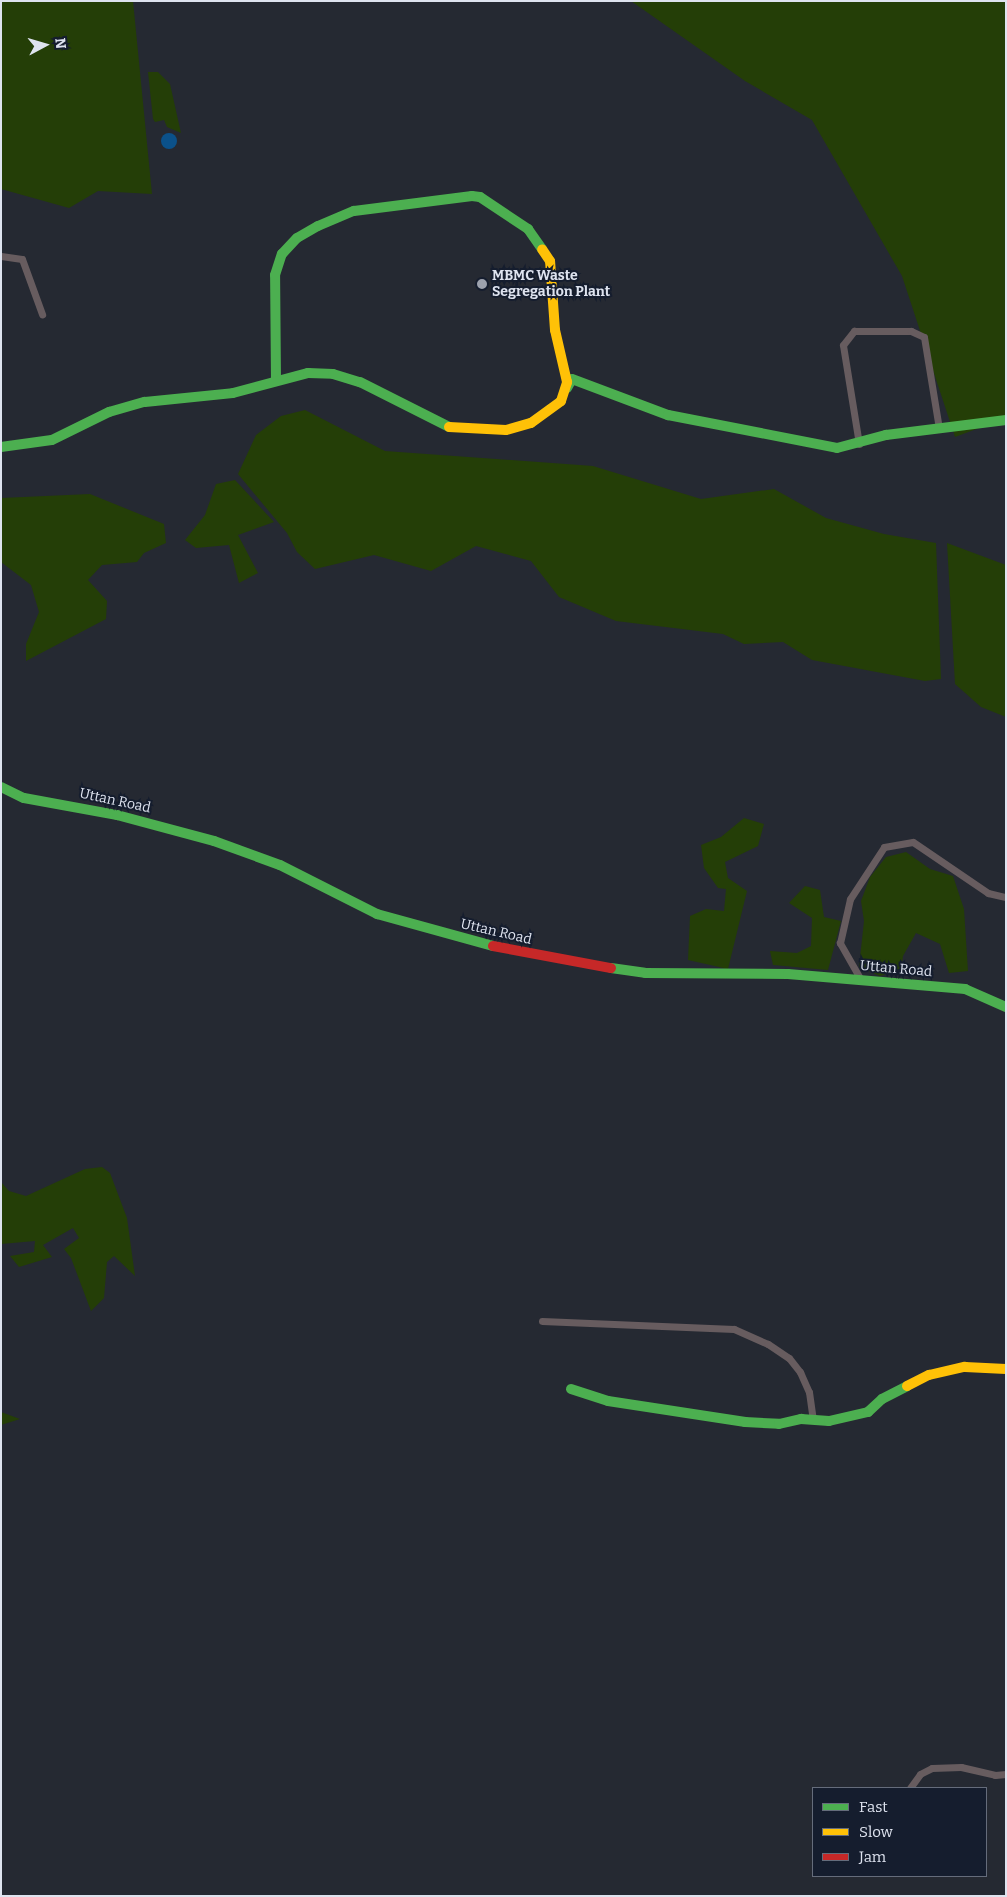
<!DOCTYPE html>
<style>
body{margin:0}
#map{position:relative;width:1007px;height:1897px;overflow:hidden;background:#252932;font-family:Bitter,serif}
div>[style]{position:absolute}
.green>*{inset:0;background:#243e07}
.water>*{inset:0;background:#0b518a}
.round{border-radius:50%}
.street>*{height:7px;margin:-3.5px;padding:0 3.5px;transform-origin:3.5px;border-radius:3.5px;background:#675c5f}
.fast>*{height:10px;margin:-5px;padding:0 5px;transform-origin:5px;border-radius:5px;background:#4caf50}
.slow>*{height:10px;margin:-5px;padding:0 5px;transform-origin:5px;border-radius:5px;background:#ffc107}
.jam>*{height:10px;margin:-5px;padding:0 5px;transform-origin:5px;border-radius:5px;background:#c62828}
.dots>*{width:14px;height:14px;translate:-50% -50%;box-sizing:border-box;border:2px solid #151d2e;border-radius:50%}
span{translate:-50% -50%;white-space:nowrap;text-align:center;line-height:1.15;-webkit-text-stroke:4px #151d2e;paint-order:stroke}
.poi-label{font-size:14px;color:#dee3ef;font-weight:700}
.left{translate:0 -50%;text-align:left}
.street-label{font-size:14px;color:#dee3ef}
.frame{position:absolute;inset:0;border:2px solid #dee3ef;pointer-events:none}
.legend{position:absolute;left:812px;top:1787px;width:175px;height:90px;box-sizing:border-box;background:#151d2e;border:1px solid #656c7b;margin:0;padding:6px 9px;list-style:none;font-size:15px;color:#dee3ef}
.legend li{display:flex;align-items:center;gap:10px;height:25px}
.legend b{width:25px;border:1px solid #656c7b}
.north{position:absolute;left:20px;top:20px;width:50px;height:50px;-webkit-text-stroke:4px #151d2e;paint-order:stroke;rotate:84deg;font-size:14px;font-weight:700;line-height:20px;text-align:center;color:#dee3ef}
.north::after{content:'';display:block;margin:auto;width:18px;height:22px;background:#dee3ef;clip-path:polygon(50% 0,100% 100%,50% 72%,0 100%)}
</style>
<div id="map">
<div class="green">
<div style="clip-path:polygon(1px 1px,133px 1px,152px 194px,98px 191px,69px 208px,1px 189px)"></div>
<div style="clip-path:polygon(631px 1px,1006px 1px,1006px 418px,955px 437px,902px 276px,812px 120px,745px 81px)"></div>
<div style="clip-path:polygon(148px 72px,158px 72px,170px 84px,181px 133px,167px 127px,164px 120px,155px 122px,153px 119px)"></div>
<div style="clip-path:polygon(305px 410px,385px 451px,593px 466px,701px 499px,774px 489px,826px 518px,884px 534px,936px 543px,941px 679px,925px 681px,812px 660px,783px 642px,744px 644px,723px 634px,616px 621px,559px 597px,531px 561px,476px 546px,431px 571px,374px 555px,315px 569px,297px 552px,287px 533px,238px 474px,256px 435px,281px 416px)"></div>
<div style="clip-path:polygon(235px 480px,274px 522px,238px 535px,258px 573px,239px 583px,229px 545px,196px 548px,185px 540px,205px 515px,216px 484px)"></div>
<div style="clip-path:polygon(90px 494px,164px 524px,166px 543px,144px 553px,137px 562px,102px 565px,88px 580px,107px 601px,106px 619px,26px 661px,26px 644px,39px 612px,31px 585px,1px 562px,1px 498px)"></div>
<div style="clip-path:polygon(947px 543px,1006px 565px,1006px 717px,981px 707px,955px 684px)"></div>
<div style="clip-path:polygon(744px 818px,764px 824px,758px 846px,725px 862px,728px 878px,747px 891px,728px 969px,688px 960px,690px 916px,706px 909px,724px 911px,726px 889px,718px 888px,704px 868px,701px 845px,721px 837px)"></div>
<div style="clip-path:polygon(906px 852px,930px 869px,953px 876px,964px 909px,968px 971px,949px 973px,940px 944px,916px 933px,903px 956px,901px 969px,880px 976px,859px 967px,864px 921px,861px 901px,870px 877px,886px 857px)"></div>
<div style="clip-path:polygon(805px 886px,820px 890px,824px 917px,841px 921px,828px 970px,773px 965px,770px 951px,797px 953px,811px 946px,812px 918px,789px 903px)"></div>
<div style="clip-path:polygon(102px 1167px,110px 1173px,127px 1218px,135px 1276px,114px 1256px,107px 1262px,104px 1298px,91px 1311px,71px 1258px,64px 1249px,79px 1238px,73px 1228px,43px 1245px,52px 1257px,19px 1267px,10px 1256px,34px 1252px,35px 1241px,1px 1244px,1px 1182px,9px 1191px,26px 1196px,85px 1169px)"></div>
<div style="clip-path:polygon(1px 1412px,20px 1419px,1px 1425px)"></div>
</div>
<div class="water">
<div class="round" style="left:161px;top:133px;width:16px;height:16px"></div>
</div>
<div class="street">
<div style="left:1px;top:256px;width:21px;rotate:8deg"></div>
<div style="left:22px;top:259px;width:59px;rotate:70deg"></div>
<div style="left:859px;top:444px;width:100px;rotate:-99.2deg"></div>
<div style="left:843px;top:345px;width:18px;rotate:-52deg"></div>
<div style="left:854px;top:331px;width:57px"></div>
<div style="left:911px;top:331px;width:14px;rotate:25deg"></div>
<div style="left:924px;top:337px;width:93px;rotate:80.7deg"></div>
<div style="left:861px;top:980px;width:43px;rotate:-119.6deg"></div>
<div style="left:840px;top:943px;width:45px;rotate:-77.2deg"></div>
<div style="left:850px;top:899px;width:62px;rotate:-56.8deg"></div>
<div style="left:884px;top:847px;width:29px;rotate:-10deg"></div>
<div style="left:913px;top:842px;width:91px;rotate:34.2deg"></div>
<div style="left:988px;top:893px;width:18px;rotate:13deg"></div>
<div style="left:542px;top:1321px;width:192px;rotate:2.4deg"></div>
<div style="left:734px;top:1329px;width:37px;rotate:24deg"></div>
<div style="left:768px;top:1344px;width:25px;rotate:34deg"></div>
<div style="left:789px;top:1358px;width:18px;rotate:52deg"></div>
<div style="left:800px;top:1372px;width:22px;rotate:66deg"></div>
<div style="left:809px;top:1392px;width:28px;rotate:82deg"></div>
<div style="left:910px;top:1788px;width:17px;rotate:-54deg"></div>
<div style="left:920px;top:1774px;width:13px;rotate:-27deg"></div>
<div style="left:932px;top:1768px;width:29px;rotate:-2deg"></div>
<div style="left:961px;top:1767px;width:35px;rotate:13deg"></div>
<div style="left:995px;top:1775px;width:11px;rotate:-5deg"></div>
</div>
<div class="fast">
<div style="left:276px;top:380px;width:105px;rotate:-90.5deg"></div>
<div style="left:275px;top:275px;width:22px;rotate:-72deg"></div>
<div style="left:282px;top:254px;width:22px;rotate:-47deg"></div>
<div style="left:297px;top:238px;width:24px;rotate:-30deg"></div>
<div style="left:318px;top:226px;width:39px;rotate:-23deg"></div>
<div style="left:354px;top:211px;width:119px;rotate:-7.2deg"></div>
<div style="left:472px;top:196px;width:8px;rotate:7deg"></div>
<div style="left:480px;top:197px;width:58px;rotate:33.7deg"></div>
<div style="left:528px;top:229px;width:24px;rotate:55deg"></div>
<div style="left:567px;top:388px;width:10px;rotate:-61deg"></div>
<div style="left:572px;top:379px;width:103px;rotate:20.6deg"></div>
<div style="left:668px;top:415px;width:172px;rotate:11deg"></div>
<div style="left:837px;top:448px;width:51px;rotate:-14.9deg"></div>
<div style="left:886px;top:435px;width:121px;rotate:-7.1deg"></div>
<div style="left:1px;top:447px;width:51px;rotate:-7.8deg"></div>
<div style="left:52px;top:440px;width:64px;rotate:-26.2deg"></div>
<div style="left:109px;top:412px;width:37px;rotate:-16deg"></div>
<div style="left:145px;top:402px;width:88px;rotate:-5.8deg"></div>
<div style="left:233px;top:393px;width:78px;rotate:-14.9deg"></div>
<div style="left:308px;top:373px;width:25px;rotate:2deg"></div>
<div style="left:333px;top:374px;width:28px;rotate:17deg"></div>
<div style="left:360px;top:382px;width:100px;rotate:26.8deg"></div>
<div style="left:1px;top:787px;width:25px;rotate:26deg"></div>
<div style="left:24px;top:798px;width:95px;rotate:10.4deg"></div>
<div style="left:117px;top:815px;width:100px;rotate:15deg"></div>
<div style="left:214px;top:841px;width:70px;rotate:20deg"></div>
<div style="left:280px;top:865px;width:109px;rotate:26.8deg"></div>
<div style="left:377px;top:914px;width:120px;rotate:15.4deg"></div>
<div style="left:611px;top:968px;width:34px;rotate:8deg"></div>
<div style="left:645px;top:973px;width:143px;rotate:0.4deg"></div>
<div style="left:788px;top:974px;width:178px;rotate:4.8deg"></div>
<div style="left:965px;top:989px;width:45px;rotate:23.7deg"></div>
<div style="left:571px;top:1389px;width:39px;rotate:18deg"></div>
<div style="left:608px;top:1401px;width:139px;rotate:8.7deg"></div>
<div style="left:745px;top:1422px;width:34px;rotate:3deg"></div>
<div style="left:779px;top:1424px;width:23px;rotate:-13deg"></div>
<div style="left:801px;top:1419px;width:28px;rotate:4deg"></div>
<div style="left:829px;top:1421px;width:40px;rotate:-13deg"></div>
<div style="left:868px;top:1412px;width:19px;rotate:-43deg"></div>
<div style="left:882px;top:1399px;width:28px;rotate:-27deg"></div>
</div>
<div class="slow">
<div style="left:449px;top:427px;width:57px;rotate:3deg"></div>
<div style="left:506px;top:430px;width:26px;rotate:-16deg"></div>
<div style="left:531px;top:423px;width:37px;rotate:-36deg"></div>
<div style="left:561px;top:401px;width:20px;rotate:-72deg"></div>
<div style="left:567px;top:382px;width:53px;rotate:-103deg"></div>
<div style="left:555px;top:330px;width:69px;rotate:-94.1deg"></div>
<div style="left:550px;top:261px;width:14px;rotate:-124deg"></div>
<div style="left:907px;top:1386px;width:25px;rotate:-27deg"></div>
<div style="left:929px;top:1375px;width:37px;rotate:-13deg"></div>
<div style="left:965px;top:1367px;width:41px;rotate:2.8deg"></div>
</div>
<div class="jam">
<div style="left:493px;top:946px;width:120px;rotate:10.6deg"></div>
</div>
<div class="dots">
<div style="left:482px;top:284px;background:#9da2ad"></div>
</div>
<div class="poi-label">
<span class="left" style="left:492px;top:284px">MBMC Waste<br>Segregation Plant</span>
</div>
<div class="street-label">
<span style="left:115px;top:801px;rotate:12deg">Uttan Road</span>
<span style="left:496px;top:932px;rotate:13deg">Uttan Road</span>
<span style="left:896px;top:969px;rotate:5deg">Uttan Road</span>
</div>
<div class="frame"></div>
<ul class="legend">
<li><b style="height:6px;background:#4caf50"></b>Fast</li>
<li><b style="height:6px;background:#ffc107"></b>Slow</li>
<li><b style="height:6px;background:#c62828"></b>Jam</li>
</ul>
<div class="north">N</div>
</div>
